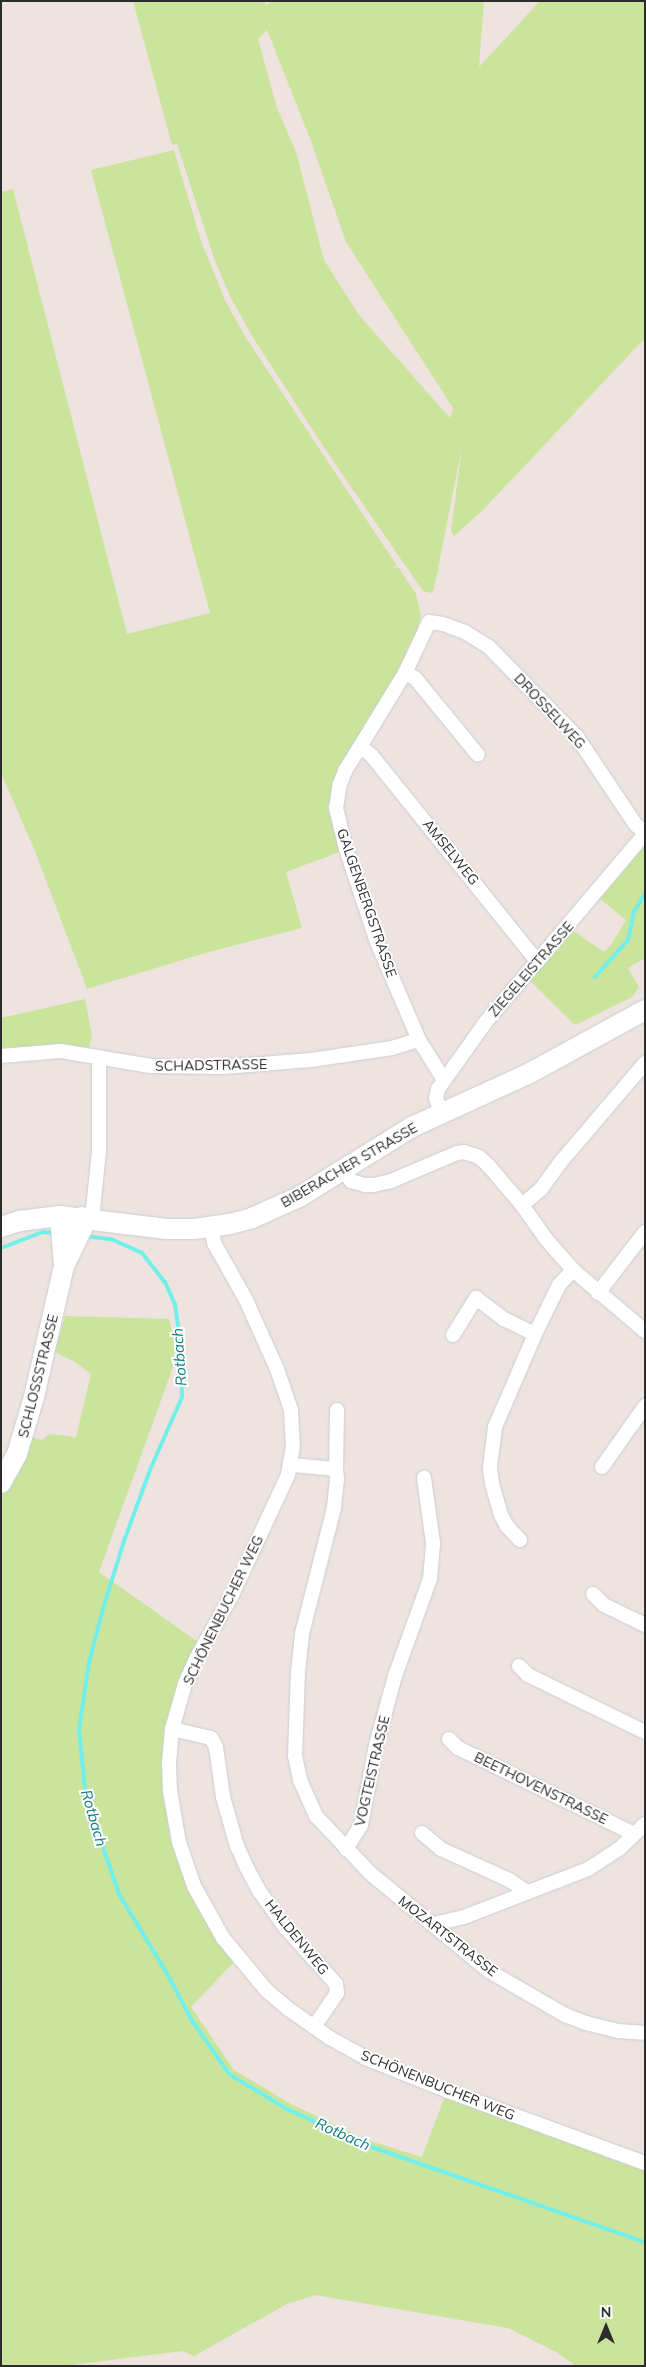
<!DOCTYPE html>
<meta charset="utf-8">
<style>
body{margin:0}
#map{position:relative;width:646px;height:2367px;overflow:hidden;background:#eee3df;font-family:Mulish,sans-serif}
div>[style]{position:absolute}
.green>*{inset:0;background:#cae49c}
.stream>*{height:4px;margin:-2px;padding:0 2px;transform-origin:2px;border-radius:2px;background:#72efeb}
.roads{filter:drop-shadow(0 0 1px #c7ced6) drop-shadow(0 0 1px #c7ced6)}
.street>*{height:14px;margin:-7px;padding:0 7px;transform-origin:7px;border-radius:7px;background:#fff}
.secondary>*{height:20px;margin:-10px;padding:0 10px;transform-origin:10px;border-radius:10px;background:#fff}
span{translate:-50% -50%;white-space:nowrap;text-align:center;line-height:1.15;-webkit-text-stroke:4px #fff;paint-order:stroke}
.street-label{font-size:14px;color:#2c2c2c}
.water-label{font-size:15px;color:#0e7e83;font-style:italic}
.frame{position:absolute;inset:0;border:2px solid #2c2c2c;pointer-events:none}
.north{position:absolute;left:581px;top:2302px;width:50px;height:50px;-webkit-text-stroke:4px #fff;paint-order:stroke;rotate:0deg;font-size:14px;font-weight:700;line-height:20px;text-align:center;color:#2c2c2c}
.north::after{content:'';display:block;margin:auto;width:18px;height:22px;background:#2c2c2c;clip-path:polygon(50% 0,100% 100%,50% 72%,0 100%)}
</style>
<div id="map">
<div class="green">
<div style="clip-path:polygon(evenodd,133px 1px,264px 1px,266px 5px,272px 1px,484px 1px,479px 67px,540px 1px,645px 1px,645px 338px,482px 511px,454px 536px,451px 531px,462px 447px,434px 589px,431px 593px,423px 591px,327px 452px,252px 336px,231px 298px,215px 261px,177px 144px,172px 145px,133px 1px,267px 30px,311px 141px,346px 242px,453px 408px,450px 418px,359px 315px,324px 260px,296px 152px,277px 108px,258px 39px,267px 30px)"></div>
<div style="clip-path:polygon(174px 150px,201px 241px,225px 300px,246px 338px,397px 566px,389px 569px,398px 567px,416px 594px,421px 616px,417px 632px,401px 672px,340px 770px,342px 851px,286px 872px,302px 928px,205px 953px,87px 989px,35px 851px,1px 773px,1px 661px,17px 658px,1px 661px,1px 192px,13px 189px,127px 634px,210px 613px,91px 170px)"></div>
<div style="clip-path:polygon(645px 843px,645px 958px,628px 968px,639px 987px,632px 997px,575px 1025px,530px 981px,572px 930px,604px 952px,611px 945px,626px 920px,599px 898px)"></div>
<div style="clip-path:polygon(85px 999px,92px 1036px,89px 1047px,1px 1052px,1px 1018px)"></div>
<div style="clip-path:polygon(65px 1316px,169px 1319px,175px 1343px,173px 1367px,99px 1572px,198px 1642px,167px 1721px,164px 1742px,164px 1791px,217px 1940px,234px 1962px,191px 2007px,234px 2070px,291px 2104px,367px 2140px,422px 2157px,445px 2096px,645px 2168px,645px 2366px,576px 2366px,556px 2352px,508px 2328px,315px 2295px,287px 2304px,194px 2356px,183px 2351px,62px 2366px,1px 2366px,1px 1982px,3px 1981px,1px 1974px,1px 1493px,9px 1481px,29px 1437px,42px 1440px,50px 1434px,76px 1437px,91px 1374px,75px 1362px,55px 1352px)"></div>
</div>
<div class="stream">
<div style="left:595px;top:977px;width:50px;rotate:-48.3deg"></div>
<div style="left:628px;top:940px;width:29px;rotate:-78deg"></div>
<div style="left:634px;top:912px;width:21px;rotate:-59deg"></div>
<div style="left:85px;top:1236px;width:26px;rotate:7deg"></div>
<div style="left:111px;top:1239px;width:34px;rotate:24deg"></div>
<div style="left:142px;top:1253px;width:37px;rotate:52deg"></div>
<div style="left:165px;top:1282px;width:24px;rotate:66deg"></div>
<div style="left:175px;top:1304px;width:43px;rotate:82.1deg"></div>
<div style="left:181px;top:1347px;width:50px;rotate:88.9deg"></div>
<div style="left:182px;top:1397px;width:80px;rotate:113.7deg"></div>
<div style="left:150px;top:1470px;width:76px;rotate:110.1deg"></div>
<div style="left:124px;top:1541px;width:71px;rotate:107.2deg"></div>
<div style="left:103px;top:1609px;width:55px;rotate:104.8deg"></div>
<div style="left:89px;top:1662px;width:69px;rotate:98.4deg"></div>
<div style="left:79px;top:1730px;width:68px;rotate:84.1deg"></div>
<div style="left:86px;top:1798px;width:102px;rotate:71deg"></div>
<div style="left:119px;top:1894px;width:97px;rotate:58.9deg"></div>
<div style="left:169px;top:1977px;width:47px;rotate:62.4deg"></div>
<div style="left:191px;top:2019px;width:67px;rotate:55.4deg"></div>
<div style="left:229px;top:2074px;width:68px;rotate:31.1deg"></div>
<div style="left:287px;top:2109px;width:87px;rotate:24.5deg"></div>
<div style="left:366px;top:2145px;width:295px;rotate:19.2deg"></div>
<div style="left:1px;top:1248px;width:45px;rotate:-20.9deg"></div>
<div style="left:43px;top:1232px;width:13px;rotate:4deg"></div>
</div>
<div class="roads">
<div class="street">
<div style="left:405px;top:673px;width:11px;rotate:27deg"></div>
<div style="left:415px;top:678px;width:99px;rotate:50.7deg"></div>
<div style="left:361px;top:747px;width:14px;rotate:39deg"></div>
<div style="left:372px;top:756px;width:263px;rotate:51.2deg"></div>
<div style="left:1px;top:1056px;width:60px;rotate:-4.8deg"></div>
<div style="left:61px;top:1051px;width:91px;rotate:9.5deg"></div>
<div style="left:151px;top:1066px;width:73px;rotate:0.8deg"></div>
<div style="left:224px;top:1067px;width:87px;rotate:-4.6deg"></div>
<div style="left:311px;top:1060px;width:82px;rotate:-8.4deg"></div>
<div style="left:392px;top:1048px;width:28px;rotate:-17deg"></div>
<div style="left:444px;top:1080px;width:47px;rotate:-122deg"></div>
<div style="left:419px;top:1040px;width:107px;rotate:-113.2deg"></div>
<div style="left:377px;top:942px;width:98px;rotate:-108.4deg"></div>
<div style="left:346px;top:849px;width:42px;rotate:-103.7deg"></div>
<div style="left:336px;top:808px;width:24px;rotate:-81deg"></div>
<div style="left:340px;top:784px;width:14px;rotate:-69deg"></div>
<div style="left:345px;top:771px;width:115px;rotate:-58.5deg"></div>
<div style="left:405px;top:673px;width:56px;rotate:-64.8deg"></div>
<div style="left:429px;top:622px;width:14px;rotate:8deg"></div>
<div style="left:443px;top:624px;width:23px;rotate:20deg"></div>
<div style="left:465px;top:632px;width:28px;rotate:32deg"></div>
<div style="left:489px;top:647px;width:126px;rotate:45.6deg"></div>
<div style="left:577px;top:737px;width:106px;rotate:56.2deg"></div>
<div style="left:636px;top:825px;width:11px;rotate:38deg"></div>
<div style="left:441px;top:1113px;width:16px;rotate:-108deg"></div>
<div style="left:436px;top:1098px;width:9px;rotate:-77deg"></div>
<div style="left:438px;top:1089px;width:81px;rotate:-54.5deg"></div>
<div style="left:485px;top:1023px;width:248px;rotate:-49.8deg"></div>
<div style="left:343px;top:1169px;width:14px;rotate:56deg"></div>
<div style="left:351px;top:1181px;width:15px;rotate:16deg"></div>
<div style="left:365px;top:1185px;width:9px"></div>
<div style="left:374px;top:1185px;width:17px;rotate:-13deg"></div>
<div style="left:391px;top:1181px;width:72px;rotate:-23deg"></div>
<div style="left:457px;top:1153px;width:7px;rotate:-8deg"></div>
<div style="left:464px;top:1152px;width:16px;rotate:18deg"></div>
<div style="left:479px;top:1157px;width:12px;rotate:42deg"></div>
<div style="left:488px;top:1165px;width:52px;rotate:49.6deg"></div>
<div style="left:522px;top:1205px;width:42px;rotate:54.8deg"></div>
<div style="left:546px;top:1239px;width:41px;rotate:48.9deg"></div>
<div style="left:573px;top:1270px;width:94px;rotate:40.3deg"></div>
<div style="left:522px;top:1205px;width:25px;rotate:-40deg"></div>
<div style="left:541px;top:1189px;width:31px;rotate:-54deg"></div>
<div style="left:559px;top:1164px;width:133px;rotate:-49.6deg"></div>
<div style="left:92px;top:1219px;width:68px;rotate:-84.1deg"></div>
<div style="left:99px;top:1151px;width:93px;rotate:-90deg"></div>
<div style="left:211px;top:1227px;width:16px;rotate:79deg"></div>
<div style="left:214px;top:1243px;width:65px;rotate:60.7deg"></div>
<div style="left:246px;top:1300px;width:76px;rotate:65.8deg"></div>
<div style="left:277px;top:1369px;width:43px;rotate:71.1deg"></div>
<div style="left:291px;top:1410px;width:36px;rotate:87deg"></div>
<div style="left:293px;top:1446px;width:29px;rotate:100deg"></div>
<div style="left:288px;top:1475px;width:132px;rotate:115deg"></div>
<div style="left:232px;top:1595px;width:73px;rotate:119.4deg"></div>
<div style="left:196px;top:1659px;width:27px;rotate:114deg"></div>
<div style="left:185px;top:1684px;width:47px;rotate:106.1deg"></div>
<div style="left:172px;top:1729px;width:34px;rotate:95deg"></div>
<div style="left:169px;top:1763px;width:28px;rotate:88deg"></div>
<div style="left:170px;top:1791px;width:52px;rotate:80deg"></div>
<div style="left:179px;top:1842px;width:46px;rotate:71.2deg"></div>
<div style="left:194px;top:1886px;width:60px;rotate:60.9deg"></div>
<div style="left:223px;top:1938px;width:69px;rotate:50.3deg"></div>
<div style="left:267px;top:1991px;width:26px;rotate:40deg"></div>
<div style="left:287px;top:2008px;width:52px;rotate:34.9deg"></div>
<div style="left:330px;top:2038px;width:41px;rotate:29.1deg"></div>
<div style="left:366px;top:2058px;width:88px;rotate:21.9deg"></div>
<div style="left:448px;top:2091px;width:210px;rotate:20.1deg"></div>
<div style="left:598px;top:1293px;width:77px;rotate:-52.4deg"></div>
<div style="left:453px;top:1335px;width:44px;rotate:-58.1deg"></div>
<div style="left:476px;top:1298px;width:35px;rotate:37deg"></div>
<div style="left:504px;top:1319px;width:34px;rotate:26deg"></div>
<div style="left:292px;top:1465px;width:44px;rotate:5.2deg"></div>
<div style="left:336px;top:1469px;width:10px;rotate:84deg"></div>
<div style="left:337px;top:1479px;width:29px;rotate:96deg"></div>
<div style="left:334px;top:1508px;width:130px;rotate:104.3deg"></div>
<div style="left:302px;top:1634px;width:37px;rotate:96deg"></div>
<div style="left:298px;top:1671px;width:85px;rotate:92deg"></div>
<div style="left:295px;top:1756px;width:25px;rotate:78deg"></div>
<div style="left:300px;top:1780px;width:39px;rotate:66deg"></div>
<div style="left:316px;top:1816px;width:79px;rotate:46.5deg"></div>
<div style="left:370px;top:1873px;width:154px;rotate:39.5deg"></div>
<div style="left:489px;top:1971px;width:88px;rotate:30.1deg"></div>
<div style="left:565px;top:2015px;width:22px;rotate:21deg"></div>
<div style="left:586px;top:2023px;width:33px;rotate:14deg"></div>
<div style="left:618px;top:2031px;width:27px;rotate:4deg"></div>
<div style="left:602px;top:1467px;width:75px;rotate:-54.8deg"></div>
<div style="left:336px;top:1469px;width:59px;rotate:-89deg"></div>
<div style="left:520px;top:1540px;width:19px;rotate:-133deg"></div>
<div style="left:507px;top:1526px;width:13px;rotate:-119deg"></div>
<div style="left:501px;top:1515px;width:32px;rotate:-106deg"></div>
<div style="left:492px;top:1484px;width:17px;rotate:-97deg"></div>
<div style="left:490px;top:1467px;width:40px;rotate:-82.9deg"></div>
<div style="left:495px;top:1427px;width:101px;rotate:-66.7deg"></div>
<div style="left:535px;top:1334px;width:55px;rotate:-63.9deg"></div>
<div style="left:559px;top:1285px;width:21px;rotate:-47deg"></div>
<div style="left:593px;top:1594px;width:16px;rotate:45deg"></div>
<div style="left:604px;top:1605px;width:46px;rotate:26deg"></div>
<div style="left:519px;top:1666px;width:13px;rotate:45deg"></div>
<div style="left:528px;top:1675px;width:130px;rotate:26deg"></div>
<div style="left:172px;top:1729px;width:40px;rotate:13deg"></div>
<div style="left:211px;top:1738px;width:10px;rotate:61deg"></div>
<div style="left:216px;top:1747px;width:50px;rotate:82deg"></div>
<div style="left:223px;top:1797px;width:51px;rotate:74.1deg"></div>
<div style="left:237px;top:1846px;width:24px;rotate:66deg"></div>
<div style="left:247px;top:1868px;width:27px;rotate:62deg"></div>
<div style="left:260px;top:1892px;width:43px;rotate:54.5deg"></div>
<div style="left:285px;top:1927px;width:76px;rotate:48.2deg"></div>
<div style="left:336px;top:1984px;width:9px;rotate:84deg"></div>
<div style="left:337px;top:1993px;width:41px;rotate:124.1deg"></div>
<div style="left:449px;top:1739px;width:13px;rotate:45deg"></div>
<div style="left:458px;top:1748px;width:196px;rotate:26deg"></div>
<div style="left:422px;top:1833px;width:25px;rotate:40deg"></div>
<div style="left:441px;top:1849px;width:75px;rotate:24.5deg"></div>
<div style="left:509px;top:1880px;width:22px;rotate:34deg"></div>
<div style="left:346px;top:1849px;width:28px;rotate:-58deg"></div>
<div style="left:361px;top:1825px;width:81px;rotate:-79.4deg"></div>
<div style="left:376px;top:1745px;width:72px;rotate:-74.6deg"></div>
<div style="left:395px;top:1676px;width:103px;rotate:-70.2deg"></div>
<div style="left:430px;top:1579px;width:36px;rotate:-85deg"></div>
<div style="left:433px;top:1543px;width:66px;rotate:-97.9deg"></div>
<div style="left:434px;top:1924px;width:31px;rotate:-13deg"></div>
<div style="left:464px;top:1917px;width:133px;rotate:-21.2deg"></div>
<div style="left:588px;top:1869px;width:37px;rotate:-33deg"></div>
<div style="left:619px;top:1849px;width:36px;rotate:-44deg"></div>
</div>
<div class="secondary">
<div style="left:60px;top:1216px;width:50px;rotate:85.4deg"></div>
<div style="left:1px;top:1227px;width:19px;rotate:-18deg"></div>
<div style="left:19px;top:1221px;width:41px;rotate:-7deg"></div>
<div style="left:60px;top:1216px;width:107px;rotate:7deg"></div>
<div style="left:166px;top:1229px;width:28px"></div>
<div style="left:194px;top:1229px;width:36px;rotate:-8deg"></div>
<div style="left:230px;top:1224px;width:23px;rotate:-15deg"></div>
<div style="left:252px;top:1218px;width:51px;rotate:-24.1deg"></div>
<div style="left:299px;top:1197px;width:133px;rotate:-31.8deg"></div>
<div style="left:412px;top:1127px;width:130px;rotate:-24.6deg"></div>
<div style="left:530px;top:1073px;width:131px;rotate:-28.7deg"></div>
<div style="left:1px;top:1483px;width:33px;rotate:-61deg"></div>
<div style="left:17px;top:1454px;width:59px;rotate:-73.4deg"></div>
<div style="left:34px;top:1397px;width:134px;rotate:-77.1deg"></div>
<div style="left:64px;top:1266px;width:41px;rotate:-64.1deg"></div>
<div style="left:82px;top:1229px;width:12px;rotate:-90deg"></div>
</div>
</div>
<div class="street-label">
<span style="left:550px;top:711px;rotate:47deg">DROSSELWEG</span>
<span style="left:451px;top:852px;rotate:51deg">AMSELWEG</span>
<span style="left:367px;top:903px;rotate:71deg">GALGENBERGSTRASSE</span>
<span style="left:531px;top:969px;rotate:-49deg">ZIEGELEISTRASSE</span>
<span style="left:211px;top:1065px;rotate:-1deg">SCHADSTRASSE</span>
<span style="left:349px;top:1165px;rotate:-30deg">BIBERACHER STRASSE</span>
<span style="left:38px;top:1376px;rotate:-76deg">SCHLOSSSTRASSE</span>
<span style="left:223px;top:1610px;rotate:-64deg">SCHÖNENBUCHER WEG</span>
<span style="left:372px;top:1771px;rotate:-77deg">VOGTEISTRASSE</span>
<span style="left:541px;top:1788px;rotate:26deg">BEETHOVENSTRASSE</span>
<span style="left:448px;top:1936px;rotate:38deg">MOZARTSTRASSE</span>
<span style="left:297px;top:1937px;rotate:51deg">HALDENWEG</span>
<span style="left:438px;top:2085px;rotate:22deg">SCHÖNENBUCHER WEG</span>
</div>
<div class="water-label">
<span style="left:179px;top:1357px;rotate:-94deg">Rotbach</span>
<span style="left:94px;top:1818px;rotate:74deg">Rotbach</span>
<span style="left:343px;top:2134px;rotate:24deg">Rotbach</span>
</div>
<div class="frame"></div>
<div class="north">N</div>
</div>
